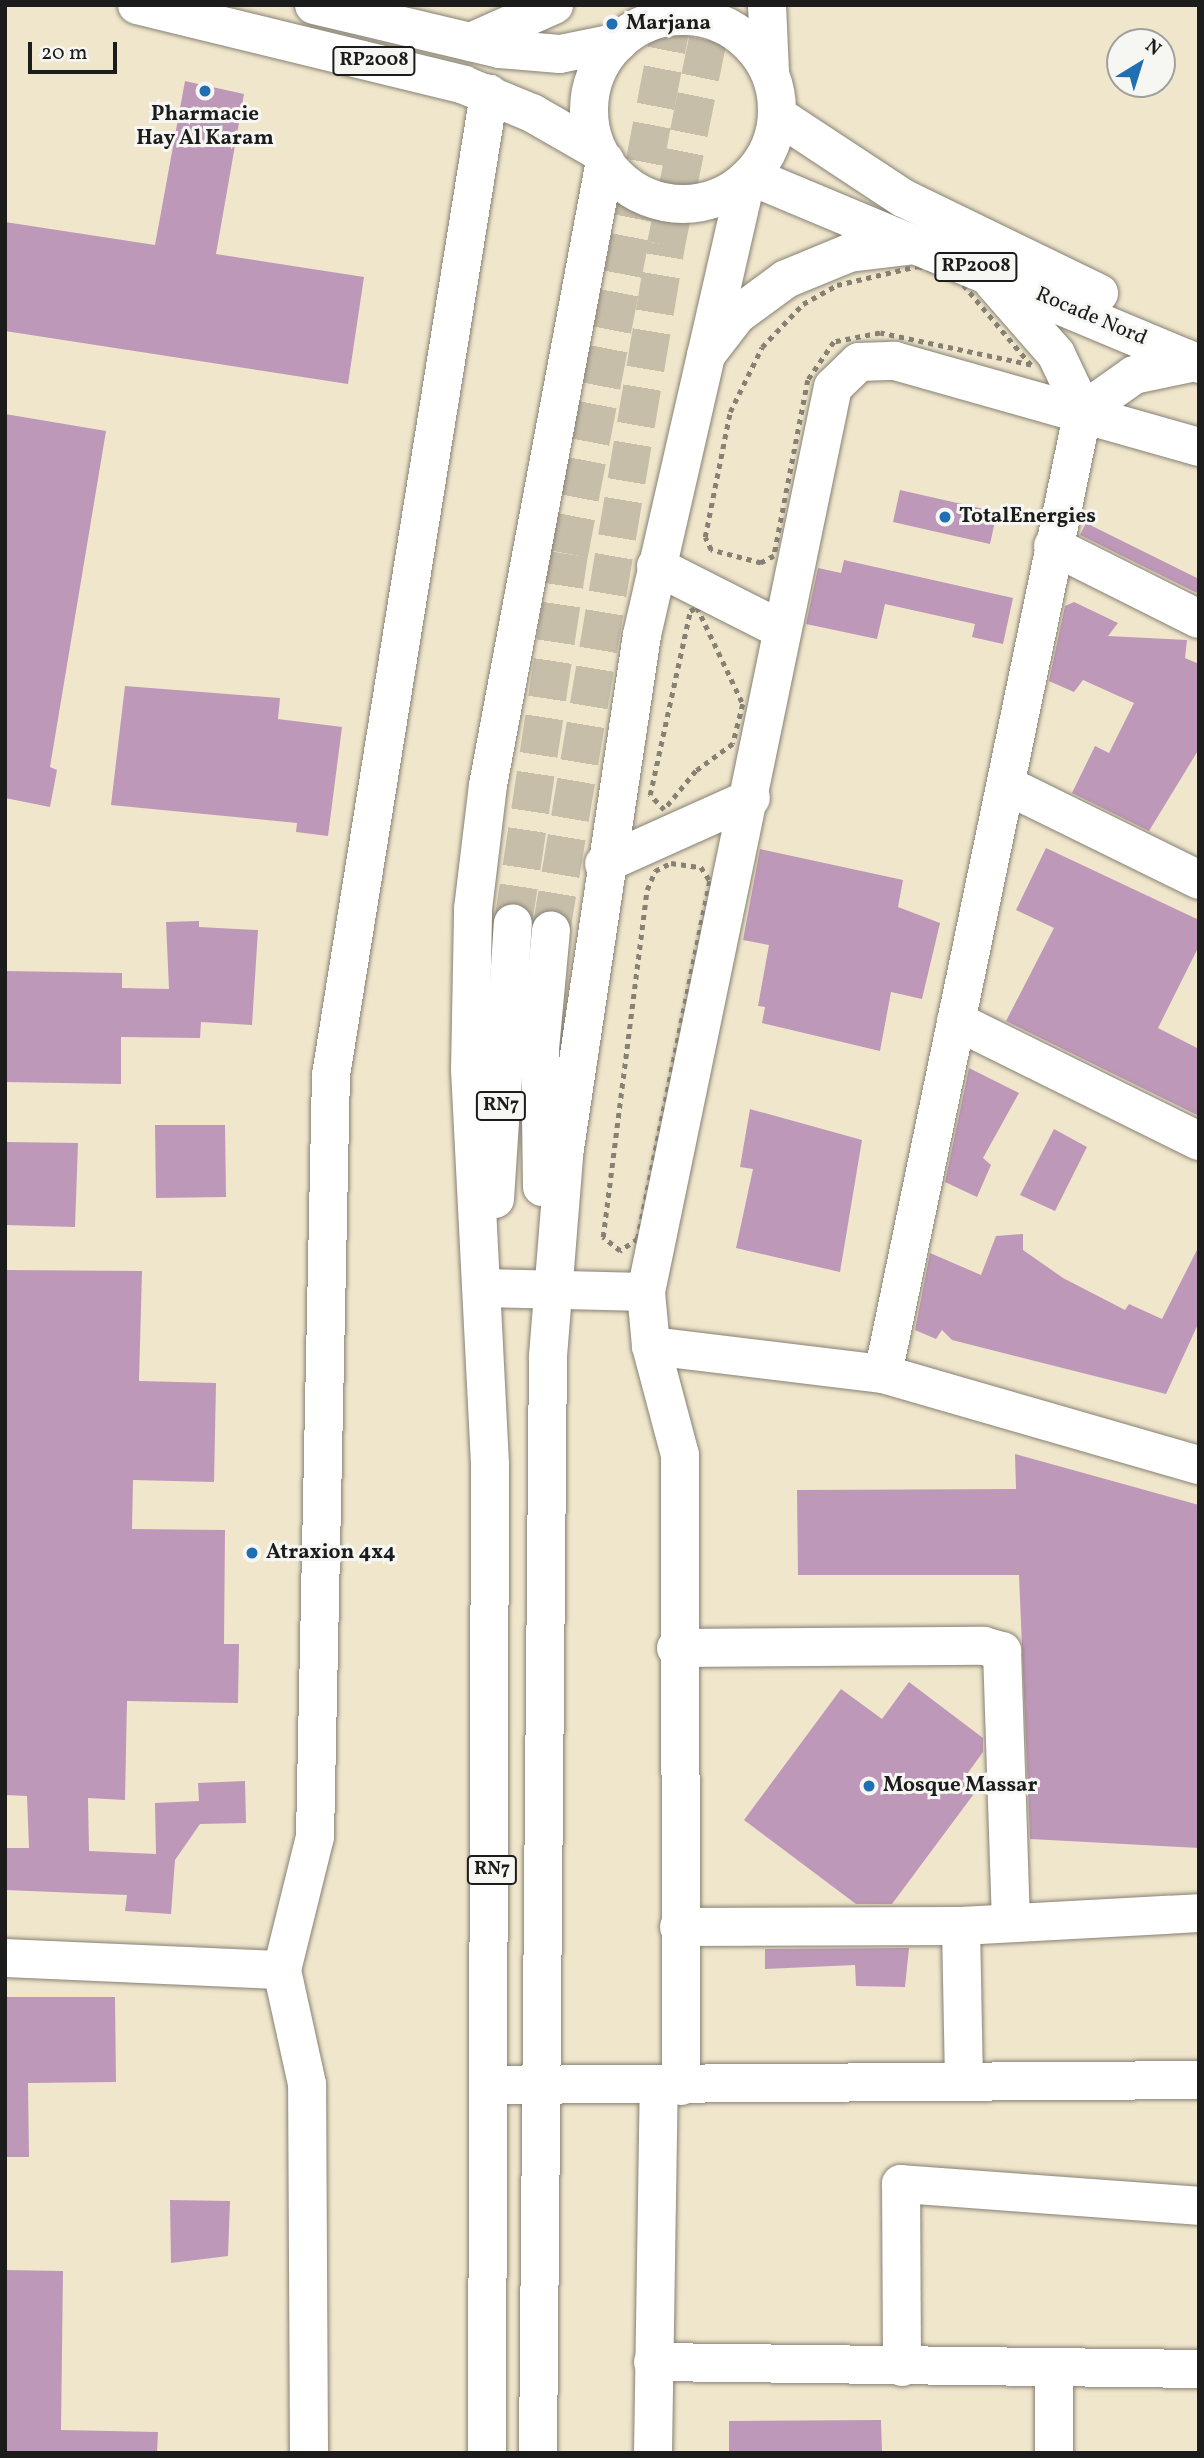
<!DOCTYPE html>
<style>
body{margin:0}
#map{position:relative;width:1204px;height:2458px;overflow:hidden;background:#f0e6cc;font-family:Vollkorn,serif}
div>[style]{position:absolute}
.building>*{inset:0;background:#be98b8}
.highway-tunnel>*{height:38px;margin-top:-19px;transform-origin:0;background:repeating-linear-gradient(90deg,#c6bea9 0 38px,transparent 0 57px)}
.path>*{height:4.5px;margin-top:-2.25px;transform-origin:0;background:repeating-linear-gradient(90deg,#868174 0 5px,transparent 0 10px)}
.roads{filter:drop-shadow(0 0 2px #868174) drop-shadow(0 0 2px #868174)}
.minor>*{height:38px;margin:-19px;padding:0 19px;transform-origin:19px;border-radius:19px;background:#fff}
.highway>*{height:38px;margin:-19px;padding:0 19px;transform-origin:19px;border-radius:19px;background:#fff}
.highway>.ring{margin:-19px;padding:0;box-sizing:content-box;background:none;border:38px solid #fff;border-radius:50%}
.dots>*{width:19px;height:19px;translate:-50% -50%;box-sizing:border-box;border:4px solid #f6f6f2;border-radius:50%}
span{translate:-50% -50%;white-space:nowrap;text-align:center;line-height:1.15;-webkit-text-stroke:6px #f6f6f2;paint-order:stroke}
.shield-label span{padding:2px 5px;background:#f6f6f2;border:2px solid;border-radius:5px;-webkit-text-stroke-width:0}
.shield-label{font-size:19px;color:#1c1c1c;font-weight:700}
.poi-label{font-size:21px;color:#1c1c1c;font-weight:700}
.left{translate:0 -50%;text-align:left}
.street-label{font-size:21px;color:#1c1c1c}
.frame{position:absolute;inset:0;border:7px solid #1c1c1c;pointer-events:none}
.north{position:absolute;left:1106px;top:28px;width:70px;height:70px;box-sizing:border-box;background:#f6f6f2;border:2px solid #9f9f9c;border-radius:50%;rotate:38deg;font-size:19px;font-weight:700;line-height:28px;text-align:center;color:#1c1c1c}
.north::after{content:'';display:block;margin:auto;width:24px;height:32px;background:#1f6fb2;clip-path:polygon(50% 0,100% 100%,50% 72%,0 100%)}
.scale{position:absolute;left:28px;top:42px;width:89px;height:32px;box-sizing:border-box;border:4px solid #1c1c1c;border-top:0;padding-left:9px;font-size:21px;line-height:24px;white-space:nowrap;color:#1c1c1c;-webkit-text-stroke:5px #f6f6f2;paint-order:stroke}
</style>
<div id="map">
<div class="building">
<div style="clip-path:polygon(185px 81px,244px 94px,216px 254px,364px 277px,348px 384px,5px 331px,5px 222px,155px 245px)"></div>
<div style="clip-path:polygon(5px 414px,106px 431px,50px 767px,57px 770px,50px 807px,5px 798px)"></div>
<div style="clip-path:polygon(900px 490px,997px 512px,990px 544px,893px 522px)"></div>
<div style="clip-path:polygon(1086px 523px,1199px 579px,1199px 594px,1080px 535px)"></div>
<div style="clip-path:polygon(844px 560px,1013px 598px,1003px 644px,972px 637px,975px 624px,885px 604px,877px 639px,806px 624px,818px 568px,841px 573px)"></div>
<div style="clip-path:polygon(1074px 602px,1118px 623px,1108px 636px,1187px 640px,1185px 658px,1199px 664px,1199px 749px,1149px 831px,1072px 793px,1095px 746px,1109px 753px,1134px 703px,1083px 680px,1074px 692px,1049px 681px,1065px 606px)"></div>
<div style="clip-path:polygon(125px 686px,280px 698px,278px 719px,342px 727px,328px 836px,296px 832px,297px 823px,111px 805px)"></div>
<div style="clip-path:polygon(1046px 848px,1199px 920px,1199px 946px,1158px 1028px,1199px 1049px,1199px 1116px,1006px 1021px,1054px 928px,1016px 910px)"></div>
<div style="clip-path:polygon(760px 849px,903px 880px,898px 907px,940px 923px,922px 999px,891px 992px,880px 1051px,762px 1023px,765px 1007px,758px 1006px,769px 945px,743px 940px)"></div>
<div style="clip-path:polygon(199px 921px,199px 927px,258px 930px,252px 1025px,201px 1022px,200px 1038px,121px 1037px,121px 1084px,5px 1082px,5px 971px,122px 973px,122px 988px,169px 989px,166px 922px)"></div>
<div style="clip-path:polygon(969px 1068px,1019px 1093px,983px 1158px,991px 1165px,977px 1197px,945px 1182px)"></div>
<div style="clip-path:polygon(750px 1109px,862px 1140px,840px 1272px,736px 1248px,753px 1169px,740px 1167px)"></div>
<div style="clip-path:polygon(155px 1125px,225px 1125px,226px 1197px,156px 1198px)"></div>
<div style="clip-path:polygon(1054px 1129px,1087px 1147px,1055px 1211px,1020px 1195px)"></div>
<div style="clip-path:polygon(5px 1142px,78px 1143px,75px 1227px,5px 1225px)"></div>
<div style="clip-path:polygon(1023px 1234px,1023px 1250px,1063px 1278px,1125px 1310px,1129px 1304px,1162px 1319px,1199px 1246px,1199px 1322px,1166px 1394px,952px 1340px,942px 1330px,936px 1339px,915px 1330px,930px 1253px,981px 1275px,996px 1236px)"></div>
<div style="clip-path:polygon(5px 1270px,142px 1271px,139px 1381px,216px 1383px,214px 1482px,133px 1480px,132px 1529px,225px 1530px,224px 1644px,239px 1644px,238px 1703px,127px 1701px,125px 1800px,88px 1798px,89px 1851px,156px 1854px,155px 1803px,199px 1801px,198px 1783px,245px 1781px,246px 1823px,200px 1824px,175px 1860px,171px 1914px,125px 1911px,127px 1895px,5px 1890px,5px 1848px,29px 1848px,27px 1796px,5px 1795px)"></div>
<div style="clip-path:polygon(1015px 1454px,1199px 1505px,1199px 1848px,1030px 1839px,1019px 1575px,798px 1575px,797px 1490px,1016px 1489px)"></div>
<div style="clip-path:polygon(909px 1682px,983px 1738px,983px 1752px,962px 1781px,976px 1791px,892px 1904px,856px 1904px,744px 1820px,841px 1689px,882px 1719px)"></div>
<div style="clip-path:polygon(909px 1948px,905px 1987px,856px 1986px,855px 1965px,765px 1969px,765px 1949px)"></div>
<div style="clip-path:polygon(5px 1997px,115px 1997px,116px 2082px,28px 2083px,29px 2157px,5px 2157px)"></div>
<div style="clip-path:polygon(170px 2200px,230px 2201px,228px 2256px,171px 2263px)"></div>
<div style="clip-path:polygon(5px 2270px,63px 2271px,61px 2430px,158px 2432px,157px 2453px,5px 2453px)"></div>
<div style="clip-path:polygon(881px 2420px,882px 2453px,729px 2453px,729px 2421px)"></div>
</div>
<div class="highway-tunnel">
<div style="left:513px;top:924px;width:374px;rotate:-81.4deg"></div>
<div style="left:569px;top:554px;width:559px;rotate:-79.07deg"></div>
<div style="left:551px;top:931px;width:696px;rotate:-80.48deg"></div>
<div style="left:666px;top:245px;width:245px;rotate:-78.5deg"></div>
</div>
<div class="path">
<div style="left:918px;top:266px;width:41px;rotate:15.8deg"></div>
<div style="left:957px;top:277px;width:115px;rotate:49.9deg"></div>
<div style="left:1031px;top:365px;width:154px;rotate:-168deg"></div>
<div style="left:880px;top:333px;width:47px;rotate:168.9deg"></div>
<div style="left:834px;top:342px;width:46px;rotate:124.4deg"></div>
<div style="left:808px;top:380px;width:179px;rotate:100.9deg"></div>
<div style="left:774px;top:556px;width:15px;rotate:152deg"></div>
<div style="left:761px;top:563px;width:52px;rotate:-165.4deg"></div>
<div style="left:711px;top:550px;width:14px;rotate:-115deg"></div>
<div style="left:705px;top:537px;width:127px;rotate:-78.7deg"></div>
<div style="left:730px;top:412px;width:72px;rotate:-63.8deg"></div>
<div style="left:762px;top:347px;width:59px;rotate:-46.4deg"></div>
<div style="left:803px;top:304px;width:39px;rotate:-29deg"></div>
<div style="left:837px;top:285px;width:83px;rotate:-13.2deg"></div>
<div style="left:697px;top:607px;width:107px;rotate:64.6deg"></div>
<div style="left:743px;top:704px;width:41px;rotate:104deg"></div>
<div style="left:733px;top:744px;width:46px;rotate:143.9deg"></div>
<div style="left:696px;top:771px;width:50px;rotate:129.4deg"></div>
<div style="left:664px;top:810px;width:21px;rotate:-133deg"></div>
<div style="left:650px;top:795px;width:188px;rotate:-77.7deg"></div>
<div style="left:690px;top:611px;width:8px;rotate:-30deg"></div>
<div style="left:671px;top:863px;width:30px;rotate:8deg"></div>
<div style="left:701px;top:867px;width:17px;rotate:57deg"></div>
<div style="left:710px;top:881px;width:365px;rotate:101.4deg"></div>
<div style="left:638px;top:1239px;width:22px;rotate:146deg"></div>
<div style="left:620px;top:1251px;width:22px;rotate:-141deg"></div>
<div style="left:603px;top:1237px;width:350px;rotate:-82.8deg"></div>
<div style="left:647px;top:890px;width:21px;rotate:-67deg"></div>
<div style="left:655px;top:871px;width:18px;rotate:-27deg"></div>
</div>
<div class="roads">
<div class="minor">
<div style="left:1053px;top:546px;width:163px;rotate:26.6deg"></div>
<div style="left:1006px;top:785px;width:215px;rotate:26.2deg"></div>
<div style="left:956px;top:1021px;width:271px;rotate:26.3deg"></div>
<div style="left:482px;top:1288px;width:164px;rotate:1.4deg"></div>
<div style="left:651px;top:1346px;width:234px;rotate:6.9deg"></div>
<div style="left:883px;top:1374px;width:329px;rotate:16.1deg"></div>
<div style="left:883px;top:1374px;width:984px;rotate:-78.27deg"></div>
<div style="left:676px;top:1648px;width:308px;rotate:-0.4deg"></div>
<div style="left:984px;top:1646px;width:19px;rotate:16deg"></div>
<div style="left:1002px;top:1651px;width:272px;rotate:88.1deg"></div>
<div style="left:961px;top:1926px;width:156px;rotate:88.9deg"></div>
<div style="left:679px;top:1927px;width:282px;rotate:-0.2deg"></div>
<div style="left:961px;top:1926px;width:238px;rotate:-3.1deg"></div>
<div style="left:5px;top:1958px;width:277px;rotate:2.5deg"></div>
<div style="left:491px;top:2085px;width:708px;rotate:-0.4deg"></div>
<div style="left:681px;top:2086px;width:631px;rotate:-90.09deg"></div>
<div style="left:680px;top:1455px;width:113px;rotate:-104.9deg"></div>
<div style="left:651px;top:1346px;width:54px;rotate:-95.3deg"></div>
<div style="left:646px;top:1292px;width:924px;rotate:-78.33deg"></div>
<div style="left:833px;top:387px;width:36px;rotate:-44deg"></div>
<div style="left:859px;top:362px;width:36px;rotate:-2deg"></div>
<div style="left:895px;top:361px;width:316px;rotate:15.8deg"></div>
<div style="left:653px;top:2362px;width:546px;rotate:0.73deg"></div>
<div style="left:902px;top:2367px;width:183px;rotate:-90.3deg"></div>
<div style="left:901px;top:2184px;width:299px;rotate:4.2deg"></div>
<div style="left:309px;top:2453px;width:369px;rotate:-90.3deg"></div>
<div style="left:307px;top:2084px;width:117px;rotate:-102.4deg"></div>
<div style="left:282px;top:1970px;width:137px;rotate:-76.1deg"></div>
<div style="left:315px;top:1837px;width:762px;rotate:-88.8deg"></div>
<div style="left:331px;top:1075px;width:994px;rotate:-80.85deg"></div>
<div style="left:653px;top:2453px;width:368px;rotate:-89.1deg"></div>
<div style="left:1054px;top:2453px;width:85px;rotate:-90deg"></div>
</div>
<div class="highway">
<div style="left:137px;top:5px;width:337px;rotate:13.7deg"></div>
<div style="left:464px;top:85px;width:74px;rotate:22.4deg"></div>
<div style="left:532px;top:113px;width:76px;rotate:29.9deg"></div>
<div style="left:314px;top:5px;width:191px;rotate:13.3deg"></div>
<div style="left:500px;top:49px;width:60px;rotate:4.8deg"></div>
<div style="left:560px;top:54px;width:60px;rotate:-11.5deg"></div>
<div style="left:767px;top:5px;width:67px;rotate:87.4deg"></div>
<div class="ring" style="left:589px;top:16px;width:150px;height:150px"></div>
<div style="left:471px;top:42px;width:91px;rotate:-24deg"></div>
<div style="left:777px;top:115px;width:151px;rotate:33.4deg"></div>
<div style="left:903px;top:198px;width:218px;rotate:25.9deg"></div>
<div style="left:750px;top:176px;width:487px;rotate:22.7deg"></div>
<div style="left:993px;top:282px;width:96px;rotate:48.8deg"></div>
<div style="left:1056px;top:354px;width:63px;rotate:64.7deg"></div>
<div style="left:1083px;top:411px;width:62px;rotate:-35.2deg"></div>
<div style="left:1134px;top:375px;width:62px;rotate:-12deg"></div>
<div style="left:706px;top:355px;width:51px;rotate:-52.2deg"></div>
<div style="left:737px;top:315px;width:61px;rotate:-36.3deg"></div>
<div style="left:786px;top:279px;width:68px;rotate:-22.4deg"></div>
<div style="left:849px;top:253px;width:65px;rotate:-7deg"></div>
<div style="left:656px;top:566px;width:141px;rotate:26.9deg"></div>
<div style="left:604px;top:864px;width:161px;rotate:-24.2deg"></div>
<div style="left:542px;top:1187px;width:138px;rotate:-90.8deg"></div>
<div style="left:540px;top:1049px;width:119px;rotate:-84.7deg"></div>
<div style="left:495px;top:1199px;width:276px;rotate:-86.3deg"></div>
<div style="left:487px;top:2453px;width:989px;rotate:-89.83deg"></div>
<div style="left:490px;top:1464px;width:395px;rotate:-92.9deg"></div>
<div style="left:470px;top:1070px;width:161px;rotate:-88.9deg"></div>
<div style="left:473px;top:909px;width:125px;rotate:-83.1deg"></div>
<div style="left:488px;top:785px;width:635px;rotate:-79.38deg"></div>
<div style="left:538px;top:2453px;width:1097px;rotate:-89.48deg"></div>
<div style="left:548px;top:1356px;width:202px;rotate:-85.4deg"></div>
<div style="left:564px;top:1155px;width:526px;rotate:-81.47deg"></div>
<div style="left:642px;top:635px;width:467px;rotate:-77.1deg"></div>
</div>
</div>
<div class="dots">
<div style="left:612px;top:24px;background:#1f6fb2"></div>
<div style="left:205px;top:91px;background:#1f6fb2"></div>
<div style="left:945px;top:517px;background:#1f6fb2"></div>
<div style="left:252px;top:1553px;background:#1f6fb2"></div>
<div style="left:869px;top:1786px;background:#1f6fb2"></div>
</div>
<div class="shield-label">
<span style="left:374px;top:61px">RP2008</span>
<span style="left:976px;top:267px">RP2008</span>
<span style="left:501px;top:1106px">RN7</span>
<span style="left:492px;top:1870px">RN7</span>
</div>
<div class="poi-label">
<span class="left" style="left:626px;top:24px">Marjana</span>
<span style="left:205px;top:127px">Pharmacie<br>Hay Al Karam</span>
<span class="left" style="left:959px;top:517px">TotalEnergies</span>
<span class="left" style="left:266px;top:1553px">Atraxion 4x4</span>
<span class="left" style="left:883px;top:1786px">Mosque Massar</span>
</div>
<div class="street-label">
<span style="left:1091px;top:317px;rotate:23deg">Rocade Nord</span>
</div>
<div class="frame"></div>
<div class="north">N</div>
<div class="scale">20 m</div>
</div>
